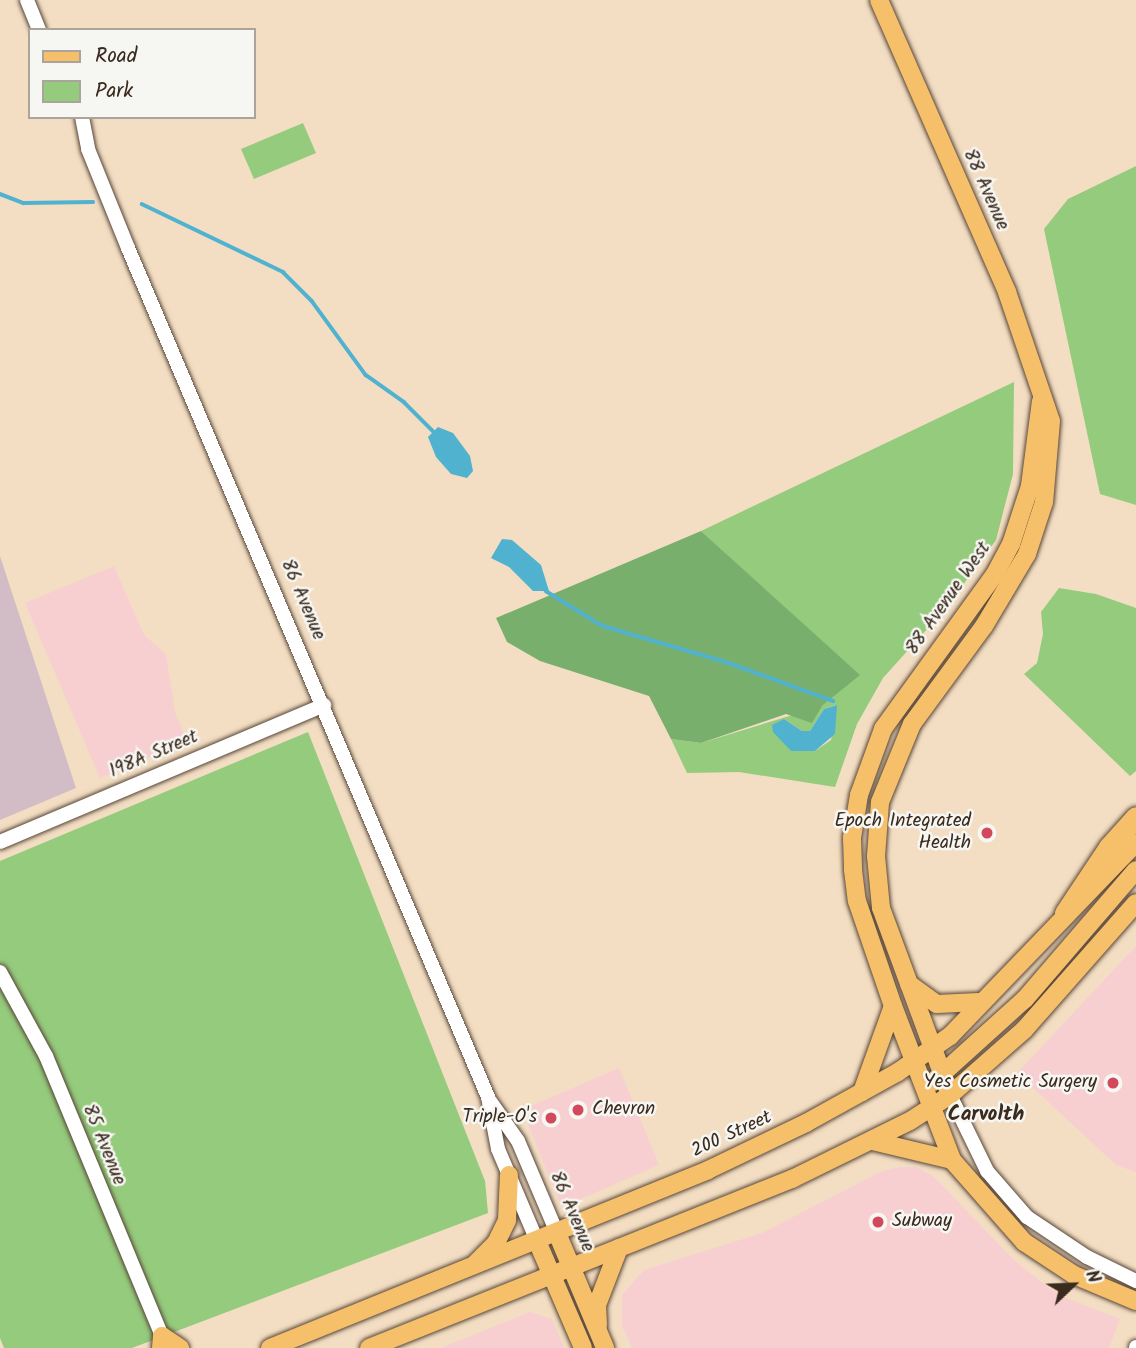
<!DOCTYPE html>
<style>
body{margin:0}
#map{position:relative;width:1136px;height:1348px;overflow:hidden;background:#f3dec3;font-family:Kalam,sans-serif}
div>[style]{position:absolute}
.built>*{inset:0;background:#f7cfd1}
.industrial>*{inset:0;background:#d2bdc6}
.green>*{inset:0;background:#95cb7d}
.forest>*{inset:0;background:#78af6c}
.water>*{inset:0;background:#50b2cf}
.stream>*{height:3.5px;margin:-1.75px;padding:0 1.75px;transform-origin:1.75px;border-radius:1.75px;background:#50b2cf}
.roads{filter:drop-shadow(0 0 2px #574537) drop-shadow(0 0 2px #574537)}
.minor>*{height:14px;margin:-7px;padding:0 7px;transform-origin:7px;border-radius:7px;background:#fff}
.major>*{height:18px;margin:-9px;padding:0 9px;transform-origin:9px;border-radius:9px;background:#f6c06b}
.highway>*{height:21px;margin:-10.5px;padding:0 10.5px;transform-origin:10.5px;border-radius:10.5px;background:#f6c06b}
.dots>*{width:19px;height:19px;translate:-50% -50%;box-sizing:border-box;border:4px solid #f6f6f2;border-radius:50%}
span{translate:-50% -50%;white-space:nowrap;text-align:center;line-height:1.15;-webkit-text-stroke:5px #f6f6f2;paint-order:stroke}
.street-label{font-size:19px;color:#3b2a1e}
.poi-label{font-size:19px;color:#3b2a1e}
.right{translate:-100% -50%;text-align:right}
.left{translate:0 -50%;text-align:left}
.neighbourhood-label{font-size:21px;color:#3b2a1e;font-weight:700}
.legend{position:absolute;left:28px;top:28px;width:228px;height:91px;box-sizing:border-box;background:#f6f6f2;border:2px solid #aba49d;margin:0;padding:9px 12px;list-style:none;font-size:21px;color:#3b2a1e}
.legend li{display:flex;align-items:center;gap:14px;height:35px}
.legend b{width:35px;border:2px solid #aba49d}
.north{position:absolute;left:1038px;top:1250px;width:70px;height:70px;-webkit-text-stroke:5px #f6f6f2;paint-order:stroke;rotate:67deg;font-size:19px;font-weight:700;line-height:28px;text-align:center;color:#3b2a1e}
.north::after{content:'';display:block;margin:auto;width:24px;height:32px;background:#3b2a1e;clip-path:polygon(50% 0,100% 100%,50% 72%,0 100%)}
</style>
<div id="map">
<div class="built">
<div style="clip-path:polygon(114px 566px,144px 635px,166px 654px,175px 712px,187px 741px,100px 778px,25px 603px)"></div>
<div style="clip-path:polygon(1136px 946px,1136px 1172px,1116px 1165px,1017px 1073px)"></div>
<div style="clip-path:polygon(619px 1068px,659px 1165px,567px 1205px,559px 1201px,522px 1110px)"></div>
<div style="clip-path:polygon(900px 1167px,917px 1167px,934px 1177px,1016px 1262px,1058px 1295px,1120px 1319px,1109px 1348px,632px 1348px,622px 1325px,622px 1295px,644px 1270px,762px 1233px,882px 1171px)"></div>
<div style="clip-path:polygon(530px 1312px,552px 1319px,564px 1348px,441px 1348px)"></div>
</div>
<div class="industrial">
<div style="clip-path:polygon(0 556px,76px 788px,0 820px)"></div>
</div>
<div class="green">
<div style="clip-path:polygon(303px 123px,316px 153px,254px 179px,241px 149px)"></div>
<div style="clip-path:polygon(1136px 166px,1136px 505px,1100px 494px,1044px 229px,1068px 199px)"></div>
<div style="clip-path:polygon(evenodd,1014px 382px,1013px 474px,996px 540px,946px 608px,883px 678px,857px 724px,835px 787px,739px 772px,687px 773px,671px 739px,701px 743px,822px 706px,859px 675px,701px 531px,1014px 382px,836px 705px,831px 740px,815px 751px,791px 751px,784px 719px,802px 731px,810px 731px,824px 709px,836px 705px)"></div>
<div style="clip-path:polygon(1059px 588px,1096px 594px,1136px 608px,1136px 771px,1130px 776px,1024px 674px,1037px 663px,1043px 634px,1041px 612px)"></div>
<div style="clip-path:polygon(308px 732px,485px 1181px,488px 1213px,132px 1348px,4px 1348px,0 1338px,0 861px)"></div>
</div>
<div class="forest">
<div style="clip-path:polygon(701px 531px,860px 675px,822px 706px,812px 723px,786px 714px,701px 743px,671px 739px,649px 696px,540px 661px,507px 642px,496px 618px)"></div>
</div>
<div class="water">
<div style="clip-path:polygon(438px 427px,453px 433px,470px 456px,473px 471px,467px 478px,451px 474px,436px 457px,428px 437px)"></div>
<div style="clip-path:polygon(502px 539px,512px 540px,541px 565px,549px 591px,533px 591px,509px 567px,491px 558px)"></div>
<div style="clip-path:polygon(837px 705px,835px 734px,815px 751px,791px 751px,773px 732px,772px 725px,784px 719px,802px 731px,810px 731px,824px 709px)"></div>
</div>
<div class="stream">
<div style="left:0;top:194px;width:25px;rotate:21deg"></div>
<div style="left:23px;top:203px;width:70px;rotate:-0.8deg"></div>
<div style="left:142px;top:204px;width:157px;rotate:25.7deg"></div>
<div style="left:283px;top:272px;width:41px;rotate:45deg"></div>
<div style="left:312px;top:301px;width:92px;rotate:53.9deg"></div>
<div style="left:366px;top:375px;width:47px;rotate:35.4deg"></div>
<div style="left:404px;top:402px;width:44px;rotate:45deg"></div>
<div style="left:546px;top:591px;width:67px;rotate:31.6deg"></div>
<div style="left:603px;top:626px;width:128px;rotate:16.3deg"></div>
<div style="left:726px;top:662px;width:114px;rotate:20deg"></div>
</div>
<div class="roads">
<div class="minor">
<div style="left:27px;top:0;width:32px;rotate:68deg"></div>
<div style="left:82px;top:117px;width:33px;rotate:79deg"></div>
<div style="left:88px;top:149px;width:107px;rotate:68deg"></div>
<div style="left:128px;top:248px;width:922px;rotate:67.02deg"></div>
<div style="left:488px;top:1097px;width:53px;rotate:79.1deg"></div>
<div style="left:498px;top:1149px;width:100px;rotate:67deg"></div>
<div style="left:0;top:842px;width:352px;rotate:-22.9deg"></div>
<div style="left:0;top:972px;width:96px;rotate:61.3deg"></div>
<div style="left:46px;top:1056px;width:303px;rotate:67.5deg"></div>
<div style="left:950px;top:1095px;width:85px;rotate:64deg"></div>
<div style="left:987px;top:1171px;width:61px;rotate:49deg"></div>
<div style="left:1027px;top:1217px;width:72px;rotate:33.7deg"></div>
<div style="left:1087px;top:1257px;width:55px;rotate:26.1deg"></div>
<div style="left:490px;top:1101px;width:49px;rotate:55deg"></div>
<div style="left:518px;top:1141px;width:100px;rotate:67deg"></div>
<div style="left:1136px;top:1348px;width:1px;rotate:-90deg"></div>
</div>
<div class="major">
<div style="left:879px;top:0;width:319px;rotate:66.3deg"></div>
<div style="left:1007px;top:292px;width:136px;rotate:71.2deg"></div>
<div style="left:1051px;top:421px;width:81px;rotate:94.9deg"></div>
<div style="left:1044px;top:502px;width:55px;rotate:108.1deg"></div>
<div style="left:1027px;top:554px;width:84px;rotate:120.8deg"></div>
<div style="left:984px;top:626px;width:122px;rotate:126.3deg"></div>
<div style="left:912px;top:724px;width:84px;rotate:112.3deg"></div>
<div style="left:880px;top:802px;width:54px;rotate:94.2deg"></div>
<div style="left:876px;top:856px;width:52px;rotate:84.5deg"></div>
<div style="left:881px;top:908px;width:199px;rotate:69.7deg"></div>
<div style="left:1041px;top:401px;width:86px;rotate:97.4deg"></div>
<div style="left:1030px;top:486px;width:61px;rotate:108.1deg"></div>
<div style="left:1011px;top:544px;width:34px;rotate:118deg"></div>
<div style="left:995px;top:574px;width:191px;rotate:125.9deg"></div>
<div style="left:883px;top:729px;width:70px;rotate:110deg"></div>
<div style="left:859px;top:795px;width:44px;rotate:99.2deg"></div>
<div style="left:852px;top:838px;width:32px;rotate:88deg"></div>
<div style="left:853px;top:870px;width:31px;rotate:83deg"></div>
<div style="left:857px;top:901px;width:111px;rotate:71.1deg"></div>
<div style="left:893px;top:1006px;width:165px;rotate:69deg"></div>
<div style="left:952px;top:1160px;width:109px;rotate:48.7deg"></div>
<div style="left:1024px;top:1242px;width:60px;rotate:33.4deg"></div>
<div style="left:1074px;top:1275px;width:67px;rotate:22.8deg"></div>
<div style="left:909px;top:984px;width:34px;rotate:36deg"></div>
<div style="left:937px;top:1004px;width:42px;rotate:-2.7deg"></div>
<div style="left:933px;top:1082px;width:124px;rotate:-42.1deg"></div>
<div style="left:1025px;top:999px;width:170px;rotate:-49.3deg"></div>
<div style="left:862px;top:1092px;width:91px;rotate:-70.2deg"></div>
<div style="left:873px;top:1141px;width:81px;rotate:13.5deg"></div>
<div style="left:557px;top:1233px;width:125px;rotate:67.3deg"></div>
<div style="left:537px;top:1241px;width:116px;rotate:66.7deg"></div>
<div style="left:476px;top:1263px;width:28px;rotate:-45deg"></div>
<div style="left:496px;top:1243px;width:25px;rotate:-64deg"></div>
<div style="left:507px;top:1220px;width:45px;rotate:-87.5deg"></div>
<div style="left:598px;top:1325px;width:20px;rotate:-93deg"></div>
<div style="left:597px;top:1305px;width:61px;rotate:-68.9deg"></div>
<div style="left:161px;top:1348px;width:12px;rotate:-85deg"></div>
<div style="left:162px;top:1336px;width:22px;rotate:34deg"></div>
<div style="left:270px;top:1348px;width:473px;rotate:-22.1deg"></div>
<div style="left:708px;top:1170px;width:109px;rotate:-25.6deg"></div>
<div style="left:806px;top:1123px;width:105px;rotate:-29deg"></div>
<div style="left:898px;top:1072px;width:63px;rotate:-34.7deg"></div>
<div style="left:950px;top:1036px;width:268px;rotate:-46.1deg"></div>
<div style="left:369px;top:1348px;width:456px;rotate:-21.8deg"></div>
<div style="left:792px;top:1179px;width:131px;rotate:-26.2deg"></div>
<div style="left:910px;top:1121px;width:48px;rotate:-33deg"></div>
<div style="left:950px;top:1095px;width:98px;rotate:-41.3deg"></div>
<div style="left:1024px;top:1030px;width:169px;rotate:-48.6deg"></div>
</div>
<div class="highway">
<div style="left:1065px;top:913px;width:79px;rotate:-56.3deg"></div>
<div style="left:1109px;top:847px;width:40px;rotate:-48deg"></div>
</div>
</div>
<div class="dots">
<div style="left:987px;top:833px;background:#d1495b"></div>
<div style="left:1113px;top:1083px;background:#d1495b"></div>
<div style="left:578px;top:1110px;background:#d1495b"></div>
<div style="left:551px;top:1118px;background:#d1495b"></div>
<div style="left:878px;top:1222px;background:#d1495b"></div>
</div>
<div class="street-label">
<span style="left:985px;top:190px;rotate:66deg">88 Avenue</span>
<span style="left:949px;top:599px;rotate:-55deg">88 Avenue West</span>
<span style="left:302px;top:600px;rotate:67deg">86 Avenue</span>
<span style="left:154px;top:755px;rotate:-23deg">198A Street</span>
<span style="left:732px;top:1135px;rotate:-25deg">200 Street</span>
<span style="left:103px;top:1145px;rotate:68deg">85 Avenue</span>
<span style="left:571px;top:1212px;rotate:67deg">86 Avenue</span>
</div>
<div class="poi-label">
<span class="right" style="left:971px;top:833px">Epoch Integrated<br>Health</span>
<span class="right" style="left:1097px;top:1083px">Yes Cosmetic Surgery</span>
<span class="left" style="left:592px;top:1110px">Chevron</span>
<span class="right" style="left:537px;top:1118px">Triple-O's</span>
<span class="left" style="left:892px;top:1222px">Subway</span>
</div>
<div class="neighbourhood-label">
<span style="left:986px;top:1115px">Carvolth</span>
</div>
<ul class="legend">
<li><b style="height:9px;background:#f6c06b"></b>Road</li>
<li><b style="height:19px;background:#95cb7d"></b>Park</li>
</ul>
<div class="north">N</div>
</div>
